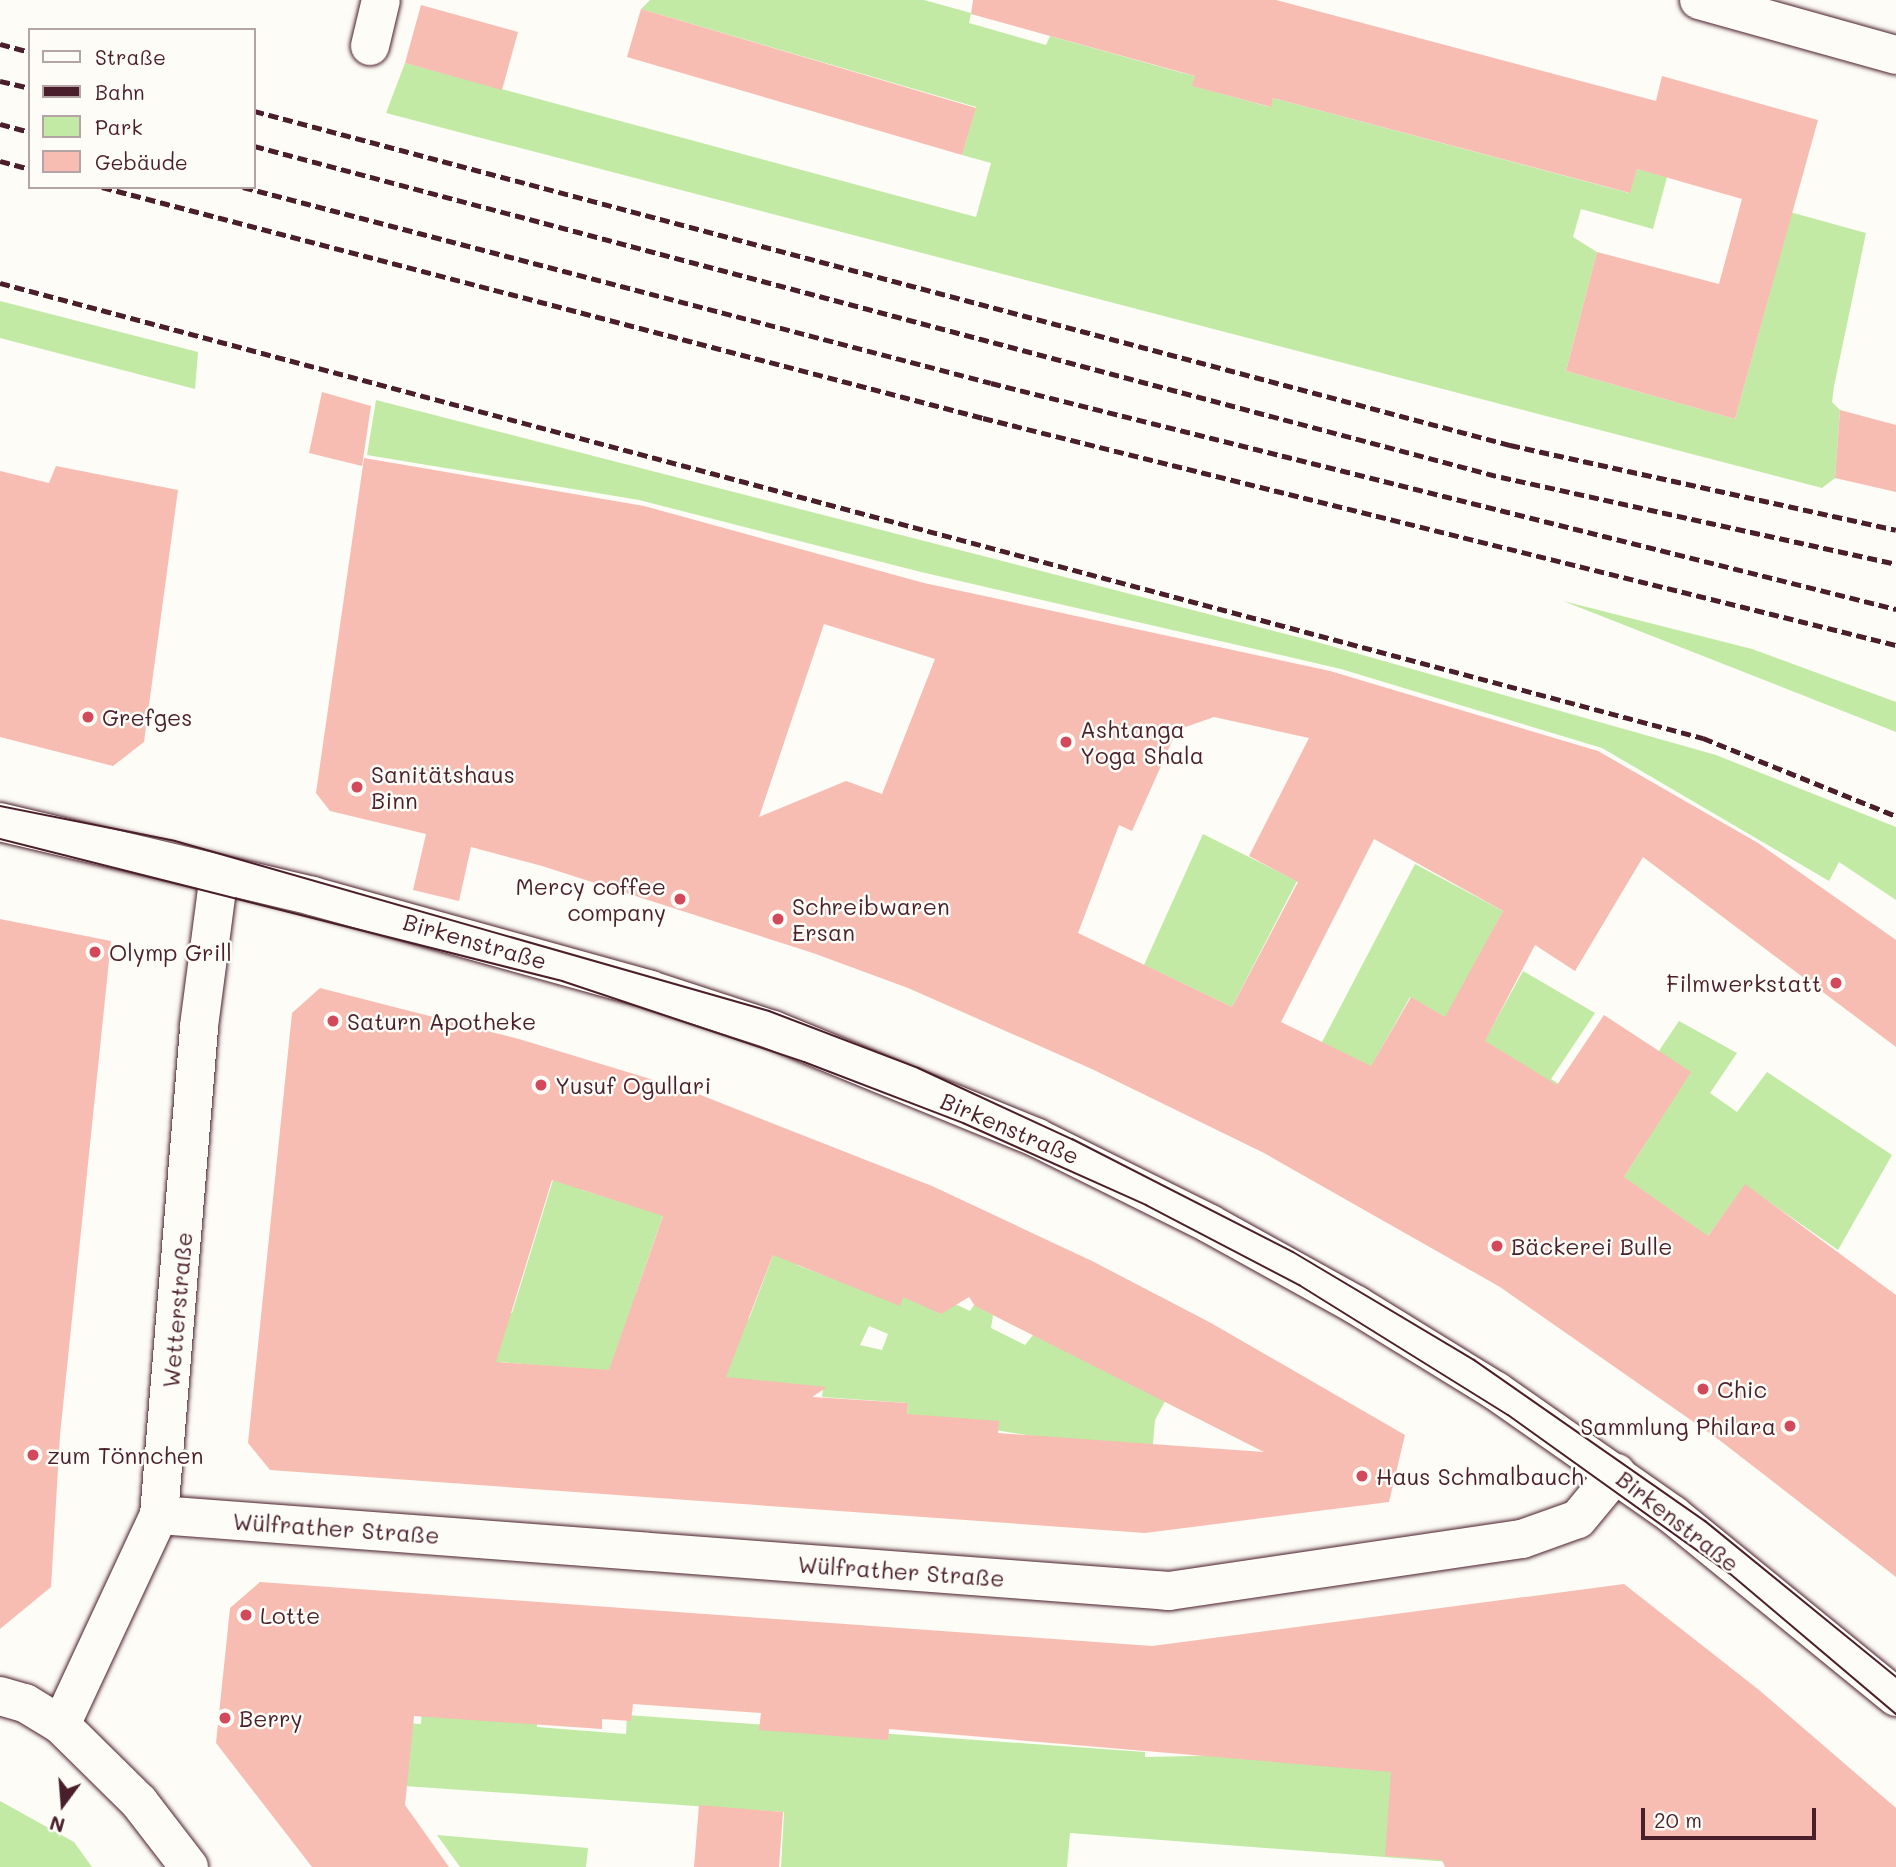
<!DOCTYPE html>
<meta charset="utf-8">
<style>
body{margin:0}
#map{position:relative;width:1896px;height:1867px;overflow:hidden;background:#fdfcf7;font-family:Mali,sans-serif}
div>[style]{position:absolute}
.green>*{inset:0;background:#c2eaa5}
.building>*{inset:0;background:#f7bdb2}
.roads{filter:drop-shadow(0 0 2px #4a1f2b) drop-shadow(0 0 2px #4a1f2b)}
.minor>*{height:38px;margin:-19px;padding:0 19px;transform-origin:19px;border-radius:19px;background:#fdfcf7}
.tertiary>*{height:38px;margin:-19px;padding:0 19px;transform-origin:19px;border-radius:19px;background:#fdfcf7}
.tram>*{height:2px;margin:-1px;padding:0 1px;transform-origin:1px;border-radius:1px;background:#4a1f2b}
.rail>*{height:5px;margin-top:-2.5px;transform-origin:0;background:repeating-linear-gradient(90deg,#4a1f2b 0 10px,transparent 0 15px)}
.dots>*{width:19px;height:19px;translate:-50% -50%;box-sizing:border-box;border:4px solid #fdfcf7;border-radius:50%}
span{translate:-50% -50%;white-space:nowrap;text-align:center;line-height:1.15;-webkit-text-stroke:5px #fdfcf7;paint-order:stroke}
.poi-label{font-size:23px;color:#4a1f2b}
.left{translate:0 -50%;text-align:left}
.right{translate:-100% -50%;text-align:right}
.street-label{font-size:23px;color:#4a1f2b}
.legend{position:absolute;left:28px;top:28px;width:228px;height:161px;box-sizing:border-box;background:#fdfcf7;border:2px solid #b5a4a5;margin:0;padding:9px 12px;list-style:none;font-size:21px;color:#4a1f2b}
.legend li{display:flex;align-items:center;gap:14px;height:35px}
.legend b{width:35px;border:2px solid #b5a4a5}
.north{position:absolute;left:28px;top:1769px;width:70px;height:70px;-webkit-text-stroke:5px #fdfcf7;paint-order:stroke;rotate:196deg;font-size:19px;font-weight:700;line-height:28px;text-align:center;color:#4a1f2b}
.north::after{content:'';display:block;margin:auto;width:24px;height:32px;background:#4a1f2b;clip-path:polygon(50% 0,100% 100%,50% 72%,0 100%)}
.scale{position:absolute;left:1641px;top:1808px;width:175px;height:32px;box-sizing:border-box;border:4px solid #4a1f2b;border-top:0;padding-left:9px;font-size:21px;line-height:24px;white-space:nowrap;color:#4a1f2b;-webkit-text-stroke:5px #fdfcf7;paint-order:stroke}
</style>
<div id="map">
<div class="green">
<div style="clip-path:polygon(650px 0,924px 0,971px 13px,969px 23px,1046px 45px,1050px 36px,1179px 72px,1195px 76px,1193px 86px,1270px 107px,1273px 98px,1629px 193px,1637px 169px,1667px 177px,1653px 229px,1581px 209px,1573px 237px,1597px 252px,1566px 371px,1735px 419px,1769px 296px,1720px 281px,1743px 199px,1866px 233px,1834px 386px,1832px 402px,1840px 410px,1835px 478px,1822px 488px,386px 113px,405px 63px,976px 217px,991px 163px,962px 155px,976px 107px,641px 9px)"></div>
<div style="clip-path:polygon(0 301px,198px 352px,195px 389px,0 338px)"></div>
<div style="clip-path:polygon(376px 400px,1313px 641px,1716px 755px,1896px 827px,1896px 900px,1839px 862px,1829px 881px,1602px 748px,1341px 669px,921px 572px,639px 500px,367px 455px)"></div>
<div style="clip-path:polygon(1563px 601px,1752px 649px,1896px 702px,1896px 732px)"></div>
<div style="clip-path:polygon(1203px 834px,1297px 881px,1232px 1007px,1144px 965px)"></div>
<div style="clip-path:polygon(1415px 864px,1503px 911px,1446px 1018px,1410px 997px,1359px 1088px,1311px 1063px)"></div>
<div style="clip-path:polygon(1523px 971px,1595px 1013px,1551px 1079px,1581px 1098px,1433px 1114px,1484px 1042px)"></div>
<div style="clip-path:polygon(1679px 1021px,1737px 1053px,1710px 1093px,1737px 1112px,1767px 1072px,1892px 1155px,1838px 1250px,1745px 1185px,1691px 1259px,1696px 1228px,1668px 1208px,1602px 1211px,1647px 1141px,1614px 1118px)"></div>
<div style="clip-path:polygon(evenodd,557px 1167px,582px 1190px,615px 1200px,666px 1207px,636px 1293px,749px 1319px,778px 1242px,797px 1265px,831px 1278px,842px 1261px,941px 1314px,951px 1302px,970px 1311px,974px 1305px,993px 1315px,991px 1328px,1025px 1345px,1033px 1335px,1165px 1401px,1155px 1420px,1152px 1455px,907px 1416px,908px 1403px,822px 1397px,823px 1388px,500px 1362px,499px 1374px,480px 1310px,512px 1313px,557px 1167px,869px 1326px,888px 1334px,882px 1350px,860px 1345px,869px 1326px)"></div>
<div style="clip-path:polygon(422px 1702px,537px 1709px,537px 1727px,626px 1734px,627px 1715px,1145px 1752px,1145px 1757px,1242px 1755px,1435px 1724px,1450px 1862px,1070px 1833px,1067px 1867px,781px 1867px,784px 1812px,404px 1786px,374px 1721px,421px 1724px)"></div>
<div style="clip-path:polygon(0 1801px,74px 1842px,92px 1867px,0 1867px)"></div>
<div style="clip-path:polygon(437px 1835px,588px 1848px,586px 1867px,460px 1867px)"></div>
</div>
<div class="building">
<div style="clip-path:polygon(973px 0,1276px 0,1656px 101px,1662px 76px,1818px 120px,1735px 419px,1566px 371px,1597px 252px,1719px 284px,1742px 199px,1637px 169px,1630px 193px,1273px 98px,1271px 107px,1192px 86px,1195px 76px,971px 14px)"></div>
<div style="clip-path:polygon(421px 5px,518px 32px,502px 90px,405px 63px)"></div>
<div style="clip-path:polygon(641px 9px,976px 108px,962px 155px,627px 57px)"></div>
<div style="clip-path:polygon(322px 392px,371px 406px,362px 466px,309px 453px)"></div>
<div style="clip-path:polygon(1840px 410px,1896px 425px,1896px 492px,1835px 478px)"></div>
<div style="clip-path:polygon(evenodd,364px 458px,644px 506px,924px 583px,1330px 671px,1598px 751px,1758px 843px,1896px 940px,1896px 1047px,1643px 857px,1575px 971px,1535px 945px,1485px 1041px,1557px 1085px,1604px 1015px,1691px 1072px,1624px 1177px,1708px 1236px,1745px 1184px,1896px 1295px,1896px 1577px,1718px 1439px,1500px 1287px,1264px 1153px,1094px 1070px,908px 988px,813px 953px,542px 866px,471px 847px,459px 901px,413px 890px,426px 834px,330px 811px,316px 793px,364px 458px,824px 624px,935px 659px,882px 794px,846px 781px,759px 817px,824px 624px,364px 458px,1214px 717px,1309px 738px,1249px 856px,1298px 882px,1232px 1007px,1078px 933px,1119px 825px,1132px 831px,1177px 730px,1214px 717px,364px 458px,1374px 839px,1503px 911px,1445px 1017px,1411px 997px,1371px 1066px,1281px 1022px,1374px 839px)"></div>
<div style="clip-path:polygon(56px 466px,178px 490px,144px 742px,113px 766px,0 737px,0 471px,49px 483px)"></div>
<div style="clip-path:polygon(0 919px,111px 941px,60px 1435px,51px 1587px,0 1629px)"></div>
<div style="clip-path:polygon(evenodd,320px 988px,519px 1039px,693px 1092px,932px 1186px,1092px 1261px,1211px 1323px,1405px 1435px,1389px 1502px,1145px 1533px,270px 1470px,248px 1443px,292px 1013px,320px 988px,552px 1180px,663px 1216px,609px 1370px,496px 1362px,552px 1180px,320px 988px,773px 1255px,900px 1306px,903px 1297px,941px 1314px,969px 1297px,975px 1306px,1264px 1452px,998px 1433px,999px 1421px,907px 1414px,908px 1403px,812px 1397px,827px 1387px,726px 1377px,773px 1255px)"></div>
<div style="clip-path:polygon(260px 1582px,1152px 1646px,1624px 1584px,1759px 1690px,1896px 1808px,1896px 1867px,1445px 1867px,1442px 1860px,1385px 1856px,1391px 1772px,889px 1729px,888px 1740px,759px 1730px,761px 1713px,633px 1704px,631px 1721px,602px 1719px,602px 1729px,414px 1716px,405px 1805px,449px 1867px,312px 1867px,216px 1743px,230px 1608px)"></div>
<div style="clip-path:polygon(699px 1805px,783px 1812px,779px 1867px,694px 1867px)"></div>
</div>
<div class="roads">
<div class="minor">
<div style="left:370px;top:46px;width:47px;rotate:-76.6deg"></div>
<div style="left:159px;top:1515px;width:1013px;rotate:4.3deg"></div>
<div style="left:1169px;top:1591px;width:357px;rotate:-8.4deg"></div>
<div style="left:1522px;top:1539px;width:59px;rotate:-19.7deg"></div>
<div style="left:1578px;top:1519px;width:60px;rotate:-50.4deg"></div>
<div style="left:0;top:1696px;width:26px;rotate:16deg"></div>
<div style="left:25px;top:1703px;width:42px;rotate:31.4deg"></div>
<div style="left:61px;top:1725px;width:110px;rotate:44.6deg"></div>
<div style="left:139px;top:1802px;width:82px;rotate:52.4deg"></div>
<div style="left:61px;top:1725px;width:232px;rotate:-65deg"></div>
<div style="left:159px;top:1515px;width:491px;rotate:-85.3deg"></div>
<div style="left:199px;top:1026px;width:152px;rotate:-82.5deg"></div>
</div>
<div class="tertiary">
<div style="left:1699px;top:0;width:205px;rotate:15.6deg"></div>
<div style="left:0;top:822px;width:321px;rotate:13.3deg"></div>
<div style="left:312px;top:896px;width:351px;rotate:15.5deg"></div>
<div style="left:650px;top:990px;width:129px;rotate:18deg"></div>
<div style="left:773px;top:1030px;width:285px;rotate:22.2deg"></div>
<div style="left:1037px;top:1138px;width:193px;rotate:26.4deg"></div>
<div style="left:1210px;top:1224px;width:167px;rotate:29deg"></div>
<div style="left:1356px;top:1305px;width:164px;rotate:31.6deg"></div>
<div style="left:1496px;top:1391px;width:216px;rotate:35deg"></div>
<div style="left:1673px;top:1515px;width:288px;rotate:39.2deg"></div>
</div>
</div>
<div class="tram">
<div style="left:0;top:806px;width:178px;rotate:11.3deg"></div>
<div style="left:175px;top:841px;width:618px;rotate:15.97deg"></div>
<div style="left:769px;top:1011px;width:160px;rotate:20.9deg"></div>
<div style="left:918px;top:1068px;width:170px;rotate:24.8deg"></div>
<div style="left:1072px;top:1139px;width:248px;rotate:27.1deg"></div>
<div style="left:1293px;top:1252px;width:211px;rotate:30.8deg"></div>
<div style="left:1474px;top:1360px;width:282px;rotate:34.9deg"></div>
<div style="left:1705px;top:1521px;width:247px;rotate:39.2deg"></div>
<div style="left:0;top:839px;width:580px;rotate:14.18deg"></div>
<div style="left:562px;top:981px;width:255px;rotate:18.5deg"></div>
<div style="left:804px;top:1062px;width:170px;rotate:21deg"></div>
<div style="left:963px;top:1123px;width:201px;rotate:24.1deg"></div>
<div style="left:1146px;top:1205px;width:173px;rotate:27.6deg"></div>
<div style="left:1299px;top:1285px;width:246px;rotate:31.9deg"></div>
<div style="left:1508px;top:1415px;width:272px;rotate:35.6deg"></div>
<div style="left:1729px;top:1573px;width:219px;rotate:40.2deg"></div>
</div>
<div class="rail">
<div style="left:0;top:44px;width:31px;rotate:15deg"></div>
<div style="left:0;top:81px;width:31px;rotate:13deg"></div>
<div style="left:254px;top:111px;width:1300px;rotate:14.89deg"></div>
<div style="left:1510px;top:445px;width:395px;rotate:12.4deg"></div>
<div style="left:0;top:124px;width:31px;rotate:15deg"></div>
<div style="left:254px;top:146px;width:1290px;rotate:14.87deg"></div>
<div style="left:1501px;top:477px;width:404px;rotate:12.4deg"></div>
<div style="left:0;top:161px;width:31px;rotate:15deg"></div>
<div style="left:102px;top:187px;width:911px;rotate:14.69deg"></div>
<div style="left:983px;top:418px;width:941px;rotate:13.96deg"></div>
<div style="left:243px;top:187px;width:773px;rotate:14.68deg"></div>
<div style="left:991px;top:383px;width:933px;rotate:14.02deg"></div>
<div style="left:0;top:283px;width:1763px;rotate:14.96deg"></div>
<div style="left:1703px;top:738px;width:208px;rotate:22deg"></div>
</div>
<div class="dots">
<div style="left:88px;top:717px;background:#d1495b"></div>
<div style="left:1066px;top:742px;background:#d1495b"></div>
<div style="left:357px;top:787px;background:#d1495b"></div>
<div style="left:680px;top:899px;background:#d1495b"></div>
<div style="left:778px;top:919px;background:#d1495b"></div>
<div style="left:95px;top:952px;background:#d1495b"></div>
<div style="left:1836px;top:983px;background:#d1495b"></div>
<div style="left:333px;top:1021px;background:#d1495b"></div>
<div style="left:541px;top:1085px;background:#d1495b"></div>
<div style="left:1497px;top:1246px;background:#d1495b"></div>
<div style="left:1703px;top:1389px;background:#d1495b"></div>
<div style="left:1790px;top:1426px;background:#d1495b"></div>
<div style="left:33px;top:1455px;background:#d1495b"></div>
<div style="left:1362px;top:1476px;background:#d1495b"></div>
<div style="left:246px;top:1615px;background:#d1495b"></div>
<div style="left:225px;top:1718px;background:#d1495b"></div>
</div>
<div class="poi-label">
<span class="left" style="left:102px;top:717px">Grefges</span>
<span class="left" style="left:1080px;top:742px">Ashtanga<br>Yoga Shala</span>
<span class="left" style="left:371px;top:787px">Sanitätshaus<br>Binn</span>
<span class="right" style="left:666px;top:899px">Mercy coffee<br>company</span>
<span class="left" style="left:792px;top:919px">Schreibwaren<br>Ersan</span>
<span class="left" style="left:109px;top:952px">Olymp Grill</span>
<span class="right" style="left:1822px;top:983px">Filmwerkstatt</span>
<span class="left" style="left:347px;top:1021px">Saturn Apotheke</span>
<span class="left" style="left:555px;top:1085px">Yusuf Ogullari</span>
<span class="left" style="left:1511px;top:1246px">Bäckerei Bulle</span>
<span class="left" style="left:1717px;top:1389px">Chic</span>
<span class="right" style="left:1776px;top:1426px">Sammlung Philara</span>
<span class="left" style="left:47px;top:1455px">zum Tönnchen</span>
<span class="left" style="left:1376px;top:1476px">Haus Schmalbauch</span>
<span class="left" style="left:260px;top:1615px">Lotte</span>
<span class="left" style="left:239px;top:1718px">Berry</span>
</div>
<div class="street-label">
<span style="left:475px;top:941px;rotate:16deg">Birkenstraße</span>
<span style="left:1010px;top:1128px;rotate:23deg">Birkenstraße</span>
<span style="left:177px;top:1310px;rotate:-85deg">Wetterstraße</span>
<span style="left:1678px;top:1521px;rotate:38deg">Birkenstraße</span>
<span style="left:336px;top:1528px;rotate:4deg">Wülfrather Straße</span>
<span style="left:901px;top:1571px;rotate:4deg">Wülfrather Straße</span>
</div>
<ul class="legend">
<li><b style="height:9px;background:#fdfcf7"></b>Straße</li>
<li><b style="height:9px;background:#4a1f2b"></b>Bahn</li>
<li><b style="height:19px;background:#c2eaa5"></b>Park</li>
<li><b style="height:19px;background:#f7bdb2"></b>Gebäude</li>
</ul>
<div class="north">N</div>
<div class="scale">20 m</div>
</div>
